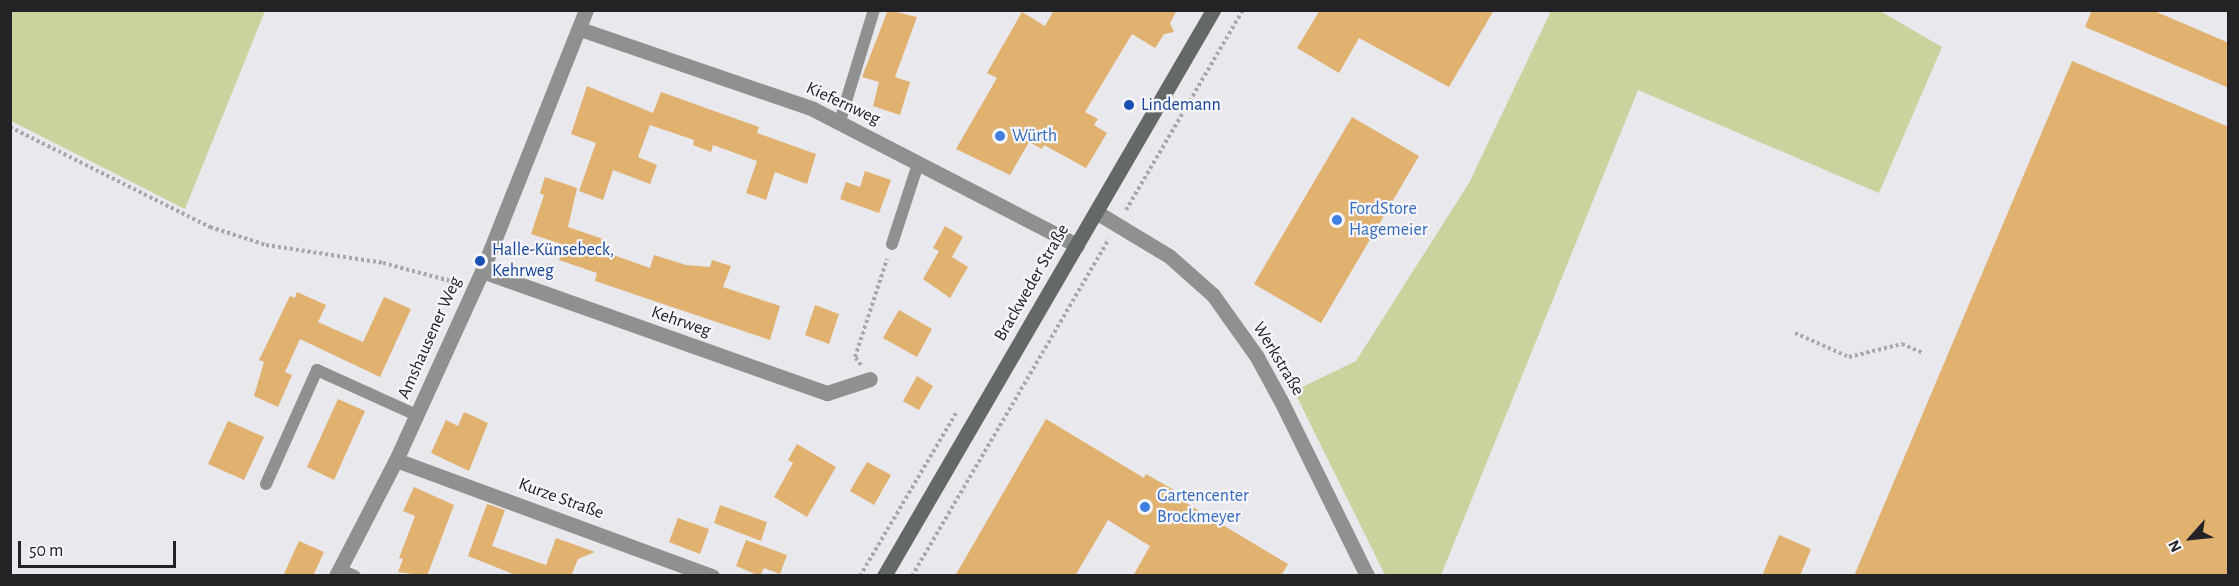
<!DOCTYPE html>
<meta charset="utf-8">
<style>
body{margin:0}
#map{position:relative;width:2239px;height:586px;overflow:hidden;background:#e8e8ed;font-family:"Alegreya Sans",sans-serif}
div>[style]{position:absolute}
.green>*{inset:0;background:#ccd29e}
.building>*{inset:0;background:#e1b170}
.path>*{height:4px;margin-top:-2px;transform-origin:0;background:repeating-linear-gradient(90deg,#a8a8ac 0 3px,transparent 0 6px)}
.lane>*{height:12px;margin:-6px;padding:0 6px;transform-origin:6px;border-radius:6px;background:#8f9190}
.street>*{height:15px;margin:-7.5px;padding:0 7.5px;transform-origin:7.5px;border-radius:7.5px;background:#8f9190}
.secondary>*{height:15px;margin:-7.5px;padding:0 7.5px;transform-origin:7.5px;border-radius:7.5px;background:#646866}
.dots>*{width:16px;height:16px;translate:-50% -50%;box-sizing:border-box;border:3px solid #f5f5fa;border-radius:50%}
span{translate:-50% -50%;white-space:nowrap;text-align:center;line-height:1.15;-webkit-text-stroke:4.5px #f5f5fa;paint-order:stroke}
.street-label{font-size:18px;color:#232325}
.transit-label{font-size:18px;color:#164399}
.left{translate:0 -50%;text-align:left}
.shop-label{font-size:18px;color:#366cbe}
.frame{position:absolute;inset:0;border:12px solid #232325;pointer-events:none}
.north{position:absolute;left:2161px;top:508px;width:60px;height:60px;-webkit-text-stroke:4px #f5f5fa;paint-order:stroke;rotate:243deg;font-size:16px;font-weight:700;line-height:24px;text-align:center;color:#232325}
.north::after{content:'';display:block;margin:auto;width:21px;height:27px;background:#232325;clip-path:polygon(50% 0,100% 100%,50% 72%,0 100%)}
.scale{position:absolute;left:18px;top:541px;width:158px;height:27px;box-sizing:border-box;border:3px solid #232325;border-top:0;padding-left:8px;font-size:18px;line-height:21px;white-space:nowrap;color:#232325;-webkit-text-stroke:4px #f5f5fa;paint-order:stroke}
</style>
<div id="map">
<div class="green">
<div style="clip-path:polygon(10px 11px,265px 11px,185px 209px,11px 121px)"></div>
<div style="clip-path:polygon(1551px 11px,1880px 11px,1942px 47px,1879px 193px,1638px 90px,1441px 575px,1385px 575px,1294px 391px,1356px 361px,1469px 183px)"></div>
</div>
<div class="building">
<div style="clip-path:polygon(888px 10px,917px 17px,895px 77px,910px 82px,900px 115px,873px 106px,879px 82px,862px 77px)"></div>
<div style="clip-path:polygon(1054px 10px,1177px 10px,1170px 23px,1174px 32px,1164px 34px,1155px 48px,1132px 34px,1085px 112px,1098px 119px,1094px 125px,1107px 133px,1086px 168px,1044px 145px,1042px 149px,1029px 142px,1010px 175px,956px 149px,997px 78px,987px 73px,1022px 12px,1045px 26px)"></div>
<div style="clip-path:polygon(1320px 10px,1494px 10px,1449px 87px,1359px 38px,1339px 73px,1297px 48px)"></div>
<div style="clip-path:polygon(2092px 10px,2152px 10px,2229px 43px,2229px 88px,2085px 27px)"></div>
<div style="clip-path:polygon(2072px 61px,2229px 127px,2229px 576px,1854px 576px)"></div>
<div style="clip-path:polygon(587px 86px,653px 113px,661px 92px,759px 127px,757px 133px,816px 154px,807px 184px,775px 172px,766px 200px,746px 193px,757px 161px,713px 145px,711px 152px,693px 145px,694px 140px,650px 125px,638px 157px,657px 165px,650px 184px,613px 170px,603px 200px,579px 191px,596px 143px,571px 134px)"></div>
<div style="clip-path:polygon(1352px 117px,1419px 156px,1321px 323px,1254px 284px)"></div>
<div style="clip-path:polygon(865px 171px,891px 180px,879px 213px,840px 199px,846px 182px,860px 187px)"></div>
<div style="clip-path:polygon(545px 177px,577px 188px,568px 227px,606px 240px,602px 251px,650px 268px,654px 255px,686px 265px,710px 267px,712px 260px,731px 266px,723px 287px,780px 306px,770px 340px,595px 281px,597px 273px,559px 260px,564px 245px,531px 234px,544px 195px,540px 193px)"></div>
<div style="clip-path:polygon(945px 226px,963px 237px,952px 257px,968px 267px,950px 298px,923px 279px,939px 251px,933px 248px)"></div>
<div style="clip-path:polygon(297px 292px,326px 305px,318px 322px,363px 342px,384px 297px,411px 309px,380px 377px,300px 339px,285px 372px,292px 375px,278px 407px,254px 396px,264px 362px,259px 360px,290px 296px,295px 298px)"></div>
<div style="clip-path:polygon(815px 305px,839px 314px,829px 344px,805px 335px)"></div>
<div style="clip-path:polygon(899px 310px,932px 329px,917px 357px,883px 338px)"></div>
<div style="clip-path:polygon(917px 376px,933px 386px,919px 410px,903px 401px)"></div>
<div style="clip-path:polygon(338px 399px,365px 411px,334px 480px,307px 467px)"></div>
<div style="clip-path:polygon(464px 412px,488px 423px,469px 471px,431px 453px,446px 420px,458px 426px)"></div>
<div style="clip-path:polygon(1046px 419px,1144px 478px,1146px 474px,1174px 490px,1171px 494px,1288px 564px,1281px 576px,1133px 576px,1150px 546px,1108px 520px,1075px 576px,955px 576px)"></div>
<div style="clip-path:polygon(228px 421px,264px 437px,244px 480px,208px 464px)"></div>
<div style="clip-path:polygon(797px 444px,836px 467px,807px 517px,774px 497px,793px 463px,788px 460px)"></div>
<div style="clip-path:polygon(867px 462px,891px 475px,874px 505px,850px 491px)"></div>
<div style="clip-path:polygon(414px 487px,454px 505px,427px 576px,398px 572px,403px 559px,399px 558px,415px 516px,403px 511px)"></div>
<div style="clip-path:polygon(487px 504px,505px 510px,492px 546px,546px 565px,556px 538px,595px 552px,578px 559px,571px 576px,518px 576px,468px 556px)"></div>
<div style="clip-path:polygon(720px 505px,767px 522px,761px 541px,714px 523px)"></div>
<div style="clip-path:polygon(678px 518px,709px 529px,700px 554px,669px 542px)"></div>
<div style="clip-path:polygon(1779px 535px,1811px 549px,1800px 576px,1762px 576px)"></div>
<div style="clip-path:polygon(746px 540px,787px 555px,780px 574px,764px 568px,760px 576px,736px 566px)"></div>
<div style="clip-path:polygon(299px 541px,324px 552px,313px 576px,283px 576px)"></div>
</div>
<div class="path">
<div style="left:10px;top:127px;width:224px;rotate:26.6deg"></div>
<div style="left:210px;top:227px;width:59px;rotate:17.8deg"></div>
<div style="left:266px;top:245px;width:118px;rotate:8.7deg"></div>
<div style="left:383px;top:263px;width:78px;rotate:14.9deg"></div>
<div style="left:1126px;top:210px;width:232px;rotate:-59.7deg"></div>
<div style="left:1795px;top:333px;width:59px;rotate:24deg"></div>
<div style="left:1849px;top:357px;width:55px;rotate:-13.8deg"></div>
<div style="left:1902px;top:344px;width:23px;rotate:23deg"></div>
<div style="left:861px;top:365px;width:10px;rotate:-127deg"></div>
<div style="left:855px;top:357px;width:103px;rotate:-71.9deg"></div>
<div style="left:860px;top:576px;width:189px;rotate:-59.5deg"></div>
<div style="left:912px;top:576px;width:390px;rotate:-59.7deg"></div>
</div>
<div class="lane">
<div style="left:840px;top:121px;width:116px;rotate:-73deg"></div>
<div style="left:892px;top:244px;width:84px;rotate:-72deg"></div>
<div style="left:266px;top:484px;width:125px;rotate:-65.9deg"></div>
<div style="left:317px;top:370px;width:109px;rotate:24.4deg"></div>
<div style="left:339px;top:569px;width:17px;rotate:24deg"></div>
</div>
<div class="street">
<div style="left:580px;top:29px;width:246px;rotate:18.9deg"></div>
<div style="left:813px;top:109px;width:297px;rotate:27.3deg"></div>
<div style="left:1096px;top:212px;width:85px;rotate:31.1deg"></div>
<div style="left:1169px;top:256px;width:59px;rotate:41.6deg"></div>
<div style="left:1213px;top:295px;width:76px;rotate:54.6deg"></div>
<div style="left:1257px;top:357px;width:52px;rotate:61.5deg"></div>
<div style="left:1282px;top:403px;width:193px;rotate:63.8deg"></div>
<div style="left:482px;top:271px;width:366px;rotate:19.5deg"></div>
<div style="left:827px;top:393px;width:45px;rotate:-18deg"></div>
<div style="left:396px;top:460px;width:337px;rotate:20.2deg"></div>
<div style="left:336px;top:576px;width:131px;rotate:-62.7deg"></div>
<div style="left:396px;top:460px;width:208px;rotate:-65.5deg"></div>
<div style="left:482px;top:271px;width:281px;rotate:-68.3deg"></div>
</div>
<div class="secondary">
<div style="left:884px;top:576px;width:655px;rotate:-59.83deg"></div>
</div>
<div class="dots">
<div style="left:1129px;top:105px;background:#1a4fb4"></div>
<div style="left:1000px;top:136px;background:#3f7fe0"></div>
<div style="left:1337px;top:220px;background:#3f7fe0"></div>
<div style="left:480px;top:261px;background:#1a4fb4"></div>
<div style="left:1145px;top:507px;background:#3f7fe0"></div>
</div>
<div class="street-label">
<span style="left:843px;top:104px;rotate:25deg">Kiefernweg</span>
<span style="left:1032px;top:283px;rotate:-60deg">Brackweder Straße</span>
<span style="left:681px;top:322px;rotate:19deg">Kehrweg</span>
<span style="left:430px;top:338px;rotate:-66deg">Amshausener Weg</span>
<span style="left:1278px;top:359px;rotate:59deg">Werkstraße</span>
<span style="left:561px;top:499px;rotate:20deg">Kurze Straße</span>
</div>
<div class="transit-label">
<span class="left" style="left:1141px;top:105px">Lindemann</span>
<span class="left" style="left:492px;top:261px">Halle-Künsebeck,<br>Kehrweg</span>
</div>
<div class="shop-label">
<span class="left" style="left:1012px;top:136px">Würth</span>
<span class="left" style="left:1349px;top:220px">FordStore<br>Hagemeier</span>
<span class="left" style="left:1157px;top:507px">Gartencenter<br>Brockmeyer</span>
</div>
<div class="frame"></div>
<div class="north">N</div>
<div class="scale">50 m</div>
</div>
